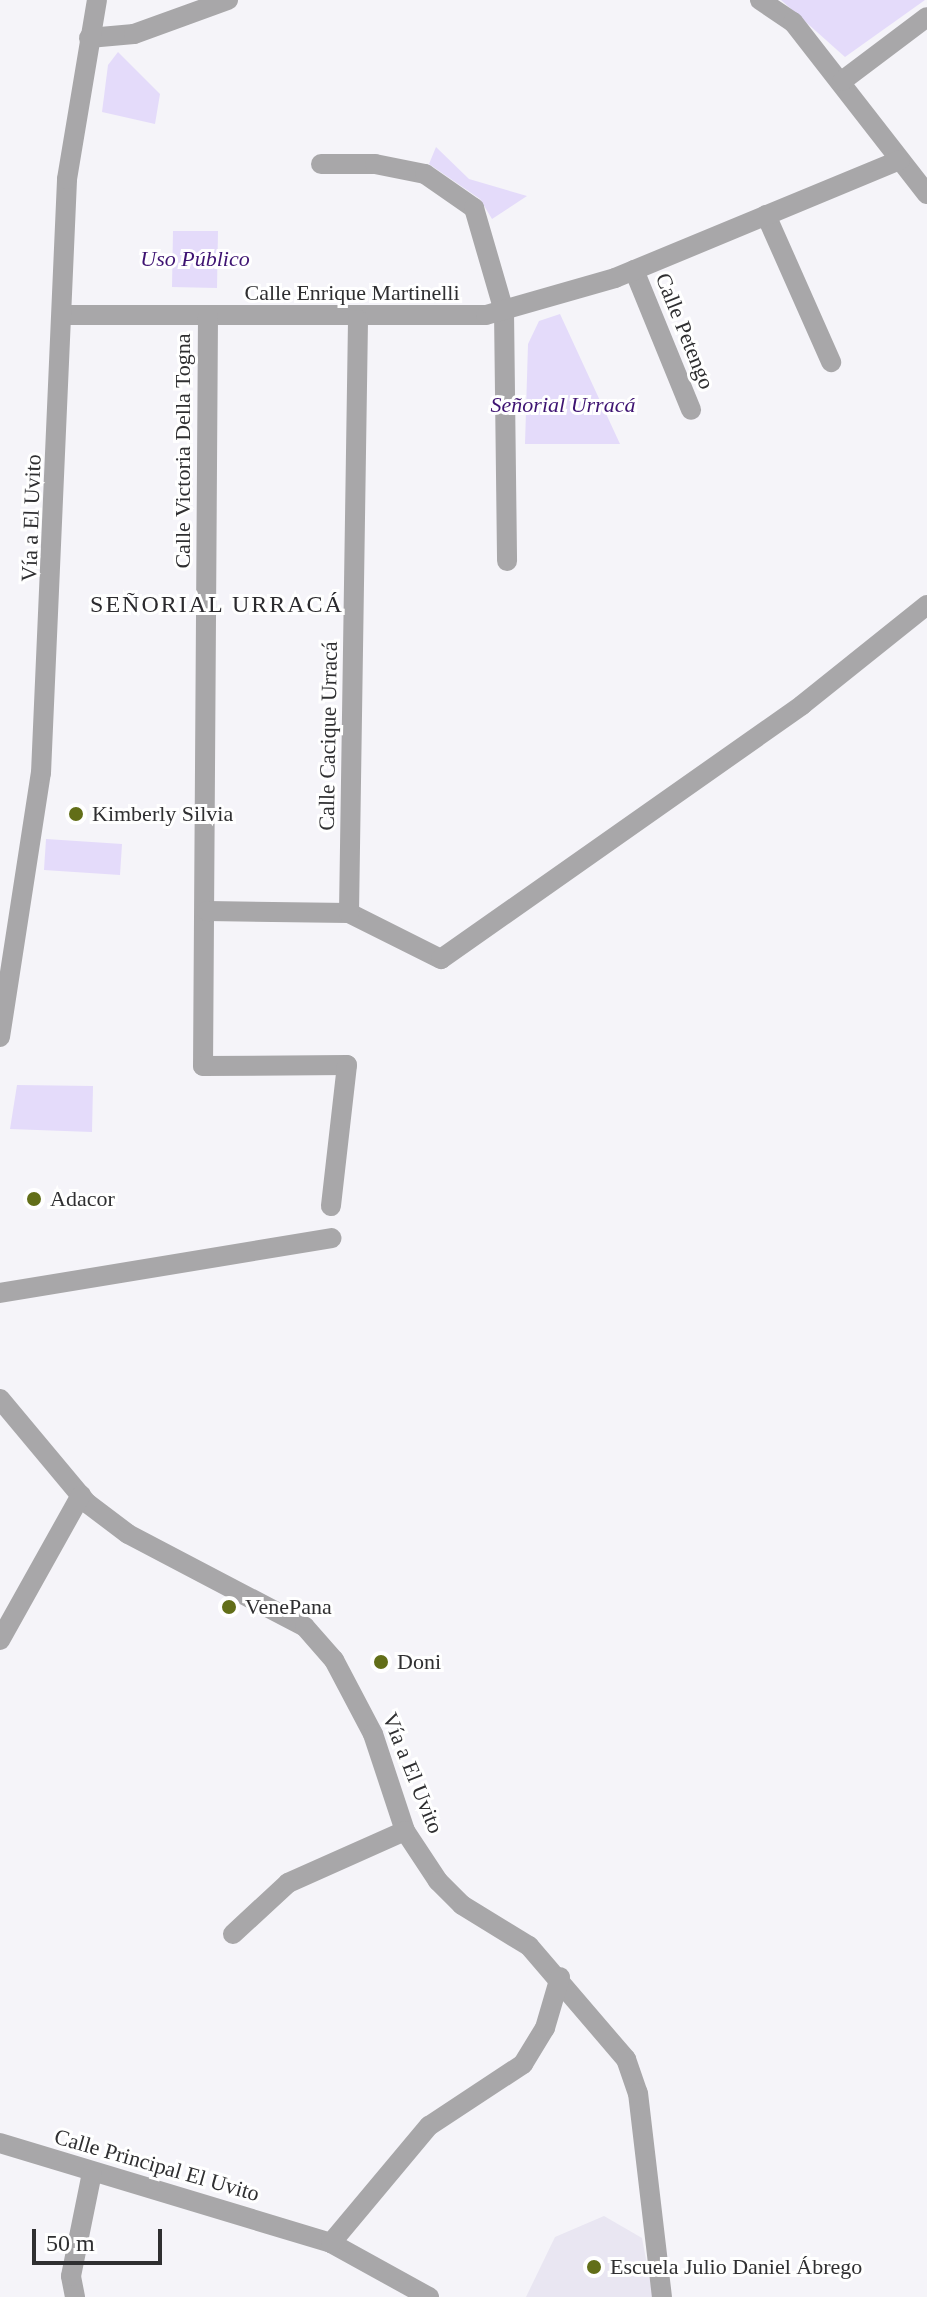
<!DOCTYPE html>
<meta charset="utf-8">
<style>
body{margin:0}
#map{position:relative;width:927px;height:2297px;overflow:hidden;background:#f5f4f9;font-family:Georgia,serif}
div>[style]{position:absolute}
.built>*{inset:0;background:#e9e6f2}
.green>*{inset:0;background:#e4dbfa}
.minor>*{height:20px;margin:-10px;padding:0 10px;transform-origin:10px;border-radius:10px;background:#a8a7a9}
.dots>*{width:22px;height:22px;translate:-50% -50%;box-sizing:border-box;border:4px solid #fff;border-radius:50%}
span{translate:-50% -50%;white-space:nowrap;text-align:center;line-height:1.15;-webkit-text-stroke:6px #fff;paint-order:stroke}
.park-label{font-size:22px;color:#3e1372;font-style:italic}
.street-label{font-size:22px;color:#2f2f31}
.poi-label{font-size:22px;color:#2f2f31}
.left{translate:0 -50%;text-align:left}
.neighbourhood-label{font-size:24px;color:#2b2a2e;letter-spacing:2px}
.scale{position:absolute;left:32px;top:2229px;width:130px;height:36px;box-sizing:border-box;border:4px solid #2f2f31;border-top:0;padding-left:10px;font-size:24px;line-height:28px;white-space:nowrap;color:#2f2f31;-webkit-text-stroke:6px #fff;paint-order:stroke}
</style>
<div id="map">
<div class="built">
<div style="clip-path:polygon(604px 2216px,642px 2238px,653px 2297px,526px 2297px,555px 2237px)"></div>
</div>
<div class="green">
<div style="clip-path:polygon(781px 0,925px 0,845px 57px)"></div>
<div style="clip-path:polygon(118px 52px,160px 94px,155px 124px,102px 112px,108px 65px)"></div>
<div style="clip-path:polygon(436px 147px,469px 179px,527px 196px,492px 219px,480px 199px,429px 164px)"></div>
<div style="clip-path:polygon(173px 231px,218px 231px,217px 288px,172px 287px)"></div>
<div style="clip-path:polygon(560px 314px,620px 444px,525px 444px,528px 344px,539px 321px)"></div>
<div style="clip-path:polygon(46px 839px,122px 844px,120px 875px,44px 870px)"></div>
<div style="clip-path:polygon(17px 1085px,93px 1086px,92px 1132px,10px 1129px)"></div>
</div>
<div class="minor">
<div style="left:760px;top:0;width:40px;rotate:34deg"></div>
<div style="left:793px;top:22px;width:218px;rotate:52.1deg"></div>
<div style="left:89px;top:38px;width:45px;rotate:-5.1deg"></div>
<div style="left:134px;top:34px;width:100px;rotate:-19.9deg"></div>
<div style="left:842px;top:81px;width:106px;rotate:-37deg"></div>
<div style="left:321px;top:164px;width:54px"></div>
<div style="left:375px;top:164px;width:51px;rotate:11.3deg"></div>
<div style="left:425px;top:174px;width:60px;rotate:34.8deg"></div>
<div style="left:474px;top:208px;width:107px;rotate:73.8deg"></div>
<div style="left:504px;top:311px;width:250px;rotate:89.3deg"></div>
<div style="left:766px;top:215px;width:161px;rotate:66.1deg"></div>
<div style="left:634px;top:270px;width:151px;rotate:67.8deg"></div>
<div style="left:62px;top:315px;width:424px"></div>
<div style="left:486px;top:315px;width:134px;rotate:-16deg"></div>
<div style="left:615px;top:278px;width:308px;rotate:-22.5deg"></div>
<div style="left:208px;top:316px;width:750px;rotate:90.38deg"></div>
<div style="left:203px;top:1066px;width:144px;rotate:-0.4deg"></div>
<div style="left:347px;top:1065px;width:142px;rotate:96.5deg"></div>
<div style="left:207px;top:911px;width:142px;rotate:0.8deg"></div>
<div style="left:349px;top:913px;width:103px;rotate:26.6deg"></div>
<div style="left:441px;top:959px;width:441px;rotate:-35.1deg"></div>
<div style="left:802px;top:705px;width:160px;rotate:-38.7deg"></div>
<div style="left:349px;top:913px;width:593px;rotate:-89.13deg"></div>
<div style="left:0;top:1037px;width:267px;rotate:-81.2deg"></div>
<div style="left:41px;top:773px;width:595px;rotate:-87.49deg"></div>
<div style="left:67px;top:179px;width:181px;rotate:-80.5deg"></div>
<div style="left:0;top:1293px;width:336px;rotate:-9.4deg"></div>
<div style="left:0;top:1399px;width:136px;rotate:50.1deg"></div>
<div style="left:87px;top:1503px;width:51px;rotate:37.1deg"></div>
<div style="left:128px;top:1534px;width:200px;rotate:27.7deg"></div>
<div style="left:305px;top:1627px;width:44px;rotate:48.7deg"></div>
<div style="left:334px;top:1660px;width:84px;rotate:62.2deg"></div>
<div style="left:373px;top:1734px;width:102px;rotate:71.7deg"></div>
<div style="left:405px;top:1831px;width:60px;rotate:56.6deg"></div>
<div style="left:438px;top:1881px;width:34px;rotate:45deg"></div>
<div style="left:462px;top:1905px;width:79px;rotate:31.5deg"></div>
<div style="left:529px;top:1946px;width:149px;rotate:49.4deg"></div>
<div style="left:626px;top:2059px;width:36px;rotate:71deg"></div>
<div style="left:638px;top:2093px;width:205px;rotate:83.3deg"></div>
<div style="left:0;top:1640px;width:166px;rotate:-60.8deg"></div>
<div style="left:233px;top:1934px;width:75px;rotate:-42.8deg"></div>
<div style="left:288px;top:1883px;width:128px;rotate:-24deg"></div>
<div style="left:0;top:2143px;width:346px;rotate:16.8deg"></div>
<div style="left:331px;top:2243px;width:112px;rotate:28.9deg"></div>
<div style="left:331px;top:2243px;width:153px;rotate:-50.1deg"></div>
<div style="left:429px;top:2126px;width:113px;rotate:-33.4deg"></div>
<div style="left:523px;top:2064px;width:42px;rotate:-58.6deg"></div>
<div style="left:545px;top:2028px;width:53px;rotate:-73.6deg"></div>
<div style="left:75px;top:2297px;width:21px;rotate:-101deg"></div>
<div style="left:71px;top:2276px;width:105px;rotate:-78.5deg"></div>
</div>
<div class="dots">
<div style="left:76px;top:814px;background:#626e18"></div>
<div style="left:34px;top:1199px;background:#626e18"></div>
<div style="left:229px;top:1607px;background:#626e18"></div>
<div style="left:381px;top:1662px;background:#626e18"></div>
<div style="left:594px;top:2267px;background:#626e18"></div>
</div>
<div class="park-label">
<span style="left:195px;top:259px">Uso Público</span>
<span style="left:563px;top:405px">Señorial Urracá</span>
</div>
<div class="street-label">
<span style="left:352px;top:293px">Calle Enrique Martinelli</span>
<span style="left:685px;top:331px;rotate:68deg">Calle Petengo</span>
<span style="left:183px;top:451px;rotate:-90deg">Calle Victoria Della Togna</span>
<span style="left:31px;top:518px;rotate:-88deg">Vía a El Uvito</span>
<span style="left:328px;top:736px;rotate:-89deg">Calle Cacique Urracá</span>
<span style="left:413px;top:1773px;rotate:68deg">Vía a El Uvito</span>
<span style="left:157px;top:2165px;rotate:16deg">Calle Principal El Uvito</span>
</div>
<div class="poi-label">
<span class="left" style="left:92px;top:814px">Kimberly Silvia</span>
<span class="left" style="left:50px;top:1199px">Adacor</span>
<span class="left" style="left:245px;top:1607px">VenePana</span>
<span class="left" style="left:397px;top:1662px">Doni</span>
<span class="left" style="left:610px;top:2267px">Escuela Julio Daniel Ábrego</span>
</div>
<div class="neighbourhood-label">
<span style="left:217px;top:605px">SEÑORIAL URRACÁ</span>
</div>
<div class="scale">50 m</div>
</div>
